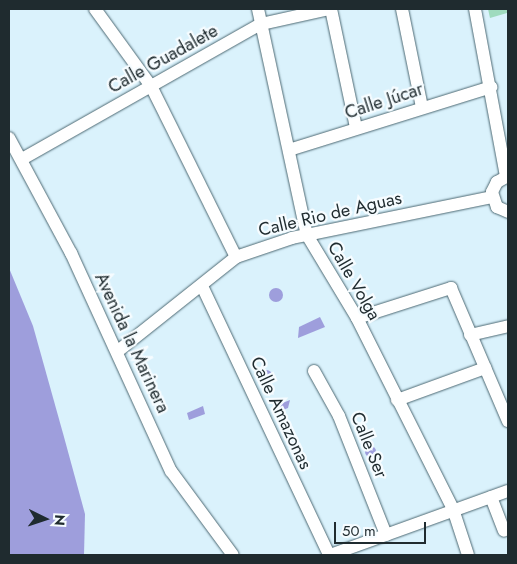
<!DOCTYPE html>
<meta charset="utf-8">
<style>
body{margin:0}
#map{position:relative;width:517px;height:564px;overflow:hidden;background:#daf2fc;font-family:Jost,sans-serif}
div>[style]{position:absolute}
.green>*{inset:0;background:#9fdbbe}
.water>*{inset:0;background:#9e9edc}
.round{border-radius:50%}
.roads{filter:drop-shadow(0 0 1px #4d6973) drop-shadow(0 0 1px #4d6973)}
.minor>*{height:12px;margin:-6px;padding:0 6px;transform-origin:6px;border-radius:6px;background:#fff}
span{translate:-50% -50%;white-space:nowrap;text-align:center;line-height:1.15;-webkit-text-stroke:4.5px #f6fcff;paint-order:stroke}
.street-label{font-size:18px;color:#1f2b2f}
.frame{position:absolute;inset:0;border:10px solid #1f2b2f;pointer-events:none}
.north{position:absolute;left:20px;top:494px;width:50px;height:50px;-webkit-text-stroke:4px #f6fcff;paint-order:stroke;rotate:94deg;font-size:14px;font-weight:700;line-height:20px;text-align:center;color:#1f2b2f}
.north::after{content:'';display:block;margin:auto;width:18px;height:22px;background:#1f2b2f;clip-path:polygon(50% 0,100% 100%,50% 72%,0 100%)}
.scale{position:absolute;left:334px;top:522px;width:92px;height:22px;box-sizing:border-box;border:2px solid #1f2b2f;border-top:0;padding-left:6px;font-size:15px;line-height:18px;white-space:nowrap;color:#1f2b2f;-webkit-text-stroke:4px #f6fcff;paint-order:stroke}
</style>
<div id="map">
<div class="green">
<div style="clip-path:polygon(488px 9px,507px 9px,507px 13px,490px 18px)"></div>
</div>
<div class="water">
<div style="clip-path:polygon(9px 268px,33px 326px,64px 437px,85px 514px,84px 555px,9px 555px)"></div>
<div class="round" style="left:269px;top:288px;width:14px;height:14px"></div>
<div style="clip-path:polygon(320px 317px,325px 327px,298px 338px,299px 327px)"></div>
<div class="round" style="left:260.5px;top:369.5px;width:11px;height:11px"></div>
<div style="clip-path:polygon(290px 400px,288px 408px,278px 412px,275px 406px)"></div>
<div style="clip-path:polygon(203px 406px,205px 414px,189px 420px,187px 413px)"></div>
<div class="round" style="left:364.5px;top:445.5px;width:11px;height:11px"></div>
</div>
<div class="roads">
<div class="minor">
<div style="left:95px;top:9px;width:95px;rotate:54deg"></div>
<div style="left:151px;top:86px;width:191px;rotate:63.6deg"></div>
<div style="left:258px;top:9px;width:231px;rotate:77.8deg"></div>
<div style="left:307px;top:235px;width:97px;rotate:58.9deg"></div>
<div style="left:357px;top:318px;width:214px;rotate:63.3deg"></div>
<div style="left:453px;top:509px;width:48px;rotate:71.9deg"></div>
<div style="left:331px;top:9px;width:122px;rotate:78.1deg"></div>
<div style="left:402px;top:9px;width:100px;rotate:78.5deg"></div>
<div style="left:475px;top:9px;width:170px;rotate:79.5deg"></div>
<div style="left:9px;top:138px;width:131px;rotate:61.7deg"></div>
<div style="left:71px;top:253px;width:240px;rotate:65.4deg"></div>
<div style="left:171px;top:471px;width:104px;rotate:53.6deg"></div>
<div style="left:289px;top:150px;width:212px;rotate:-17.3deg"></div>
<div style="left:22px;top:159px;width:274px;rotate:-29.5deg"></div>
<div style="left:261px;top:24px;width:70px;rotate:-12.4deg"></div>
<div style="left:508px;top:176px;width:13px;rotate:151deg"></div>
<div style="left:497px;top:182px;width:11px;rotate:117deg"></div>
<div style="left:492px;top:192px;width:16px;rotate:72deg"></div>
<div style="left:497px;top:207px;width:12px;rotate:24deg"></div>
<div style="left:202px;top:286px;width:297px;rotate:64.7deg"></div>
<div style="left:357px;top:318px;width:99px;rotate:-17.7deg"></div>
<div style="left:451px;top:288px;width:145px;rotate:66.8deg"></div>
<div style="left:470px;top:335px;width:39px;rotate:-13deg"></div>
<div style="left:118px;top:351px;width:151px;rotate:-38.5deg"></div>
<div style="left:236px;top:257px;width:59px;rotate:-18.7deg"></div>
<div style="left:292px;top:238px;width:204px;rotate:-11.6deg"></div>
<div style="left:314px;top:371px;width:51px;rotate:60.9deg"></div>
<div style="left:339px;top:416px;width:128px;rotate:68.4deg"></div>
<div style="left:397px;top:400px;width:94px;rotate:-20deg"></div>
<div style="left:491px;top:497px;width:36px;rotate:69deg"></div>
<div style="left:330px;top:555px;width:189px;rotate:-19.8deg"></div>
</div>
</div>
<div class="street-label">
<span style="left:163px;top:59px;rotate:-29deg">Calle Guadalete</span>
<span style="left:384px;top:101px;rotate:-18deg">Calle Júcar</span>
<span style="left:330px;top:214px;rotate:-13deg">Calle Rio de Aguas</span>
<span style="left:354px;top:281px;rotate:60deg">Calle Volga</span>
<span style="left:132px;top:343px;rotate:65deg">Avenida la Marinera</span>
<span style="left:281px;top:413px;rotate:65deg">Calle Amazonas</span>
<span style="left:369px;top:445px;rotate:68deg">Calle Ser</span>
</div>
<div class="frame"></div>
<div class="north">N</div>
<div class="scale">50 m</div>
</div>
